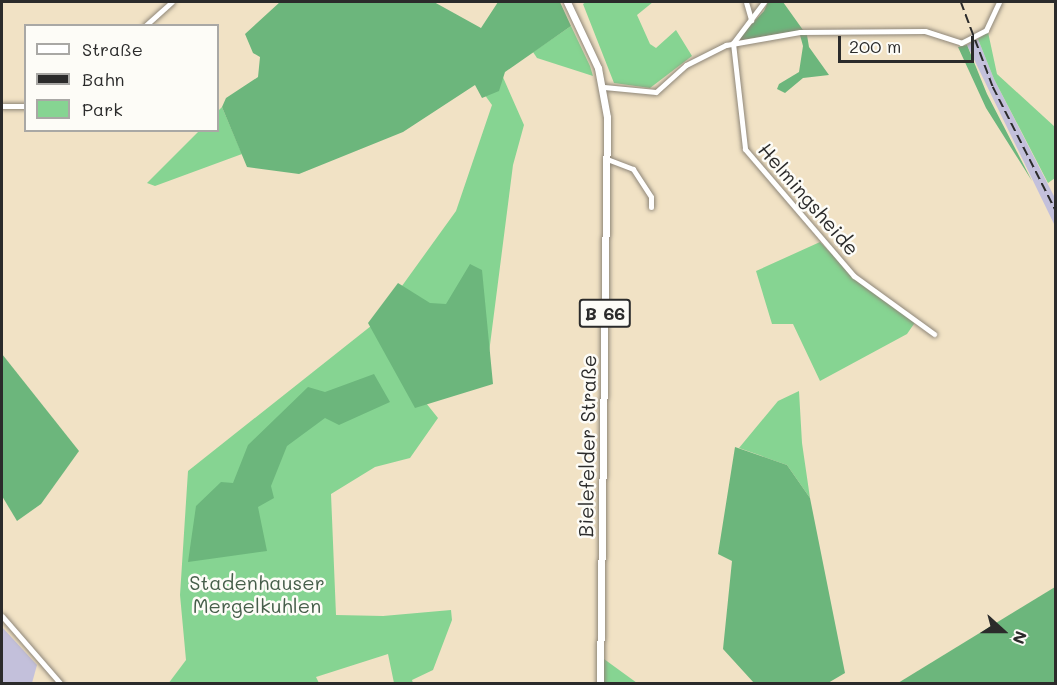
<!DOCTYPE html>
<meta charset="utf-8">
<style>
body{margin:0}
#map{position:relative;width:1057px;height:685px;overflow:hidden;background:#f1e2c5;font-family:Mali,sans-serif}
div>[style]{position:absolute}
.industrial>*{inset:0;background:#c3c0db}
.green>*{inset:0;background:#86d492}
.forest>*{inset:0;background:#6cb67c}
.roads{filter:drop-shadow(0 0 2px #8e8678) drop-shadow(0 0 2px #8e8678)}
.minor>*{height:5px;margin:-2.5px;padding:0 2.5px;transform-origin:2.5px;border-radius:2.5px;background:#fff}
.major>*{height:7px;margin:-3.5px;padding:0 3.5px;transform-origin:3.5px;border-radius:3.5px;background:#fff}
.rail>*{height:1.5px;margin-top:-0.75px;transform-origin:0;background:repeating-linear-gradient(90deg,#2b2b2b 0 9px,transparent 0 13.5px)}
span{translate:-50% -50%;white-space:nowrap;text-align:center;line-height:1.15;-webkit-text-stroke:5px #fdfcf7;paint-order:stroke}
.shield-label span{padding:2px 4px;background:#fdfcf7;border:2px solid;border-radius:4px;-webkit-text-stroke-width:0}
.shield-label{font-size:18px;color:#2b2b2b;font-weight:700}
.street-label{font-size:20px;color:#2b2b2b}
.park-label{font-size:20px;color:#465e4a}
.frame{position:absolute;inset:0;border:3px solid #2b2b2b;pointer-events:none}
.legend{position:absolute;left:24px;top:24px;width:195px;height:108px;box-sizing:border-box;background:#fdfcf7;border:2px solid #a9a8a5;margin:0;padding:8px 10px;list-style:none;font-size:18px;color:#2b2b2b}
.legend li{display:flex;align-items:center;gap:12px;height:30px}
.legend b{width:30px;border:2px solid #a9a8a5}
.north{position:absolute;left:973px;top:601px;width:60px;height:60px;-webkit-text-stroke:4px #fdfcf7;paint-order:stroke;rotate:111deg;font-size:16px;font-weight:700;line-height:24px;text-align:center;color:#2b2b2b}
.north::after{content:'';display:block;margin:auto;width:21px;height:27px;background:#2b2b2b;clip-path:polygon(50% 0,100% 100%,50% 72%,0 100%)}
.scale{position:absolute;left:838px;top:36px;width:136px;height:27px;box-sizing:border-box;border:3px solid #2b2b2b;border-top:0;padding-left:8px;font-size:18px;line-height:21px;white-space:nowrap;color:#2b2b2b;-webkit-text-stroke:4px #fdfcf7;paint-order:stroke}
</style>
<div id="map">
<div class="industrial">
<div style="clip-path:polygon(978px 39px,994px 79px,1055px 198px,1055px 226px,967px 45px)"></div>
<div style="clip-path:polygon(2px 627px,37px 665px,32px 683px,2px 683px)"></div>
</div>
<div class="green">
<div style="clip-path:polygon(586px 2px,653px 2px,637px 15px,650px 44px,656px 48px,676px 30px,692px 56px,650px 88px,614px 83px,583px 4px)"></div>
<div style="clip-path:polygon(571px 26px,590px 66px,593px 76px,537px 58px,533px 52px)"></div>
<div style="clip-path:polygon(988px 32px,997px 74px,1055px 127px,1055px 178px,1048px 183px,994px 79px,978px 39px)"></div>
<div style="clip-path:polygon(502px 75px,524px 125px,513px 165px,485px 384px,426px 403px,438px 418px,410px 458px,375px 467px,331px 494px,336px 615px,383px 616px,451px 610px,452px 620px,433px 670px,412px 680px,413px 683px,394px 683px,388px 654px,316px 677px,319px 683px,168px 684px,186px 660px,180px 595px,188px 471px,376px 322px,456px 211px,492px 105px,479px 87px)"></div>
<div style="clip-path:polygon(222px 107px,242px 154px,155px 186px,147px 183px,199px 131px,218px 130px,218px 111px)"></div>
<div style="clip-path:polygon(820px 242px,854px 277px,916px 321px,907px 334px,820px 381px,793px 324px,772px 324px,756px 271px)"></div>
<div style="clip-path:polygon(799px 391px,802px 443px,810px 498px,787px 465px,739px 448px,778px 401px)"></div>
<div style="clip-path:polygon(604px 659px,637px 683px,604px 683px)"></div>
</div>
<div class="forest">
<div style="clip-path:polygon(280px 2px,434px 2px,481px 28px,498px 2px,560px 2px,571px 26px,505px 72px,499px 91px,482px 98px,475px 85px,403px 132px,299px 174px,247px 167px,222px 107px,226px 98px,258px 77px,260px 57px,253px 53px,245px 34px)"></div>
<div style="clip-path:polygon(768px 2px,783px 2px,803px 30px,736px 41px,764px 11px)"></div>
<div style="clip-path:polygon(800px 35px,807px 35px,809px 47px,829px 75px,803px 78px,785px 93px,777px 89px,779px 84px,799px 72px,803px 46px)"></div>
<div style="clip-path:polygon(967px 45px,987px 94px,1032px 181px,986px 108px,958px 47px)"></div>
<div style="clip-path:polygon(470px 264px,482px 270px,493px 384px,415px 408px,368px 323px,398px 283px,430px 303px,446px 304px)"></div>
<div style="clip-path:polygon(2px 354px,79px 451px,41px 504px,17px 521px,2px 496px)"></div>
<div style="clip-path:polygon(374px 374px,390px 402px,339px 425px,325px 418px,287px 446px,271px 486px,274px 498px,258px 507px,267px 551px,188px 562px,196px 506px,221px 482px,233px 483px,248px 445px,308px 387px,325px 392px)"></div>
<div style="clip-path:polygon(735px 447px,787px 465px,810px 498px,845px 673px,828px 683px,754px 683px,723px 649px,732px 561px,718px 554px)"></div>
<div style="clip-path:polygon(1055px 587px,1055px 683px,898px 683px)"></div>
</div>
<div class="roads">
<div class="minor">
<div style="left:746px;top:2px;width:19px;rotate:74deg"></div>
<div style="left:764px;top:2px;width:51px;rotate:127.1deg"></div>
<div style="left:733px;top:43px;width:107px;rotate:83.5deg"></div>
<div style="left:745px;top:149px;width:167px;rotate:49.4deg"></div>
<div style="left:854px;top:276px;width:99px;rotate:35.9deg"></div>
<div style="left:145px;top:26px;width:36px;rotate:-42deg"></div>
<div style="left:604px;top:87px;width:52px;rotate:5.5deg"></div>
<div style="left:656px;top:92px;width:40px;rotate:-42deg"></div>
<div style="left:686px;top:65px;width:45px;rotate:-26.6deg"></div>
<div style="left:726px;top:45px;width:75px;rotate:-10deg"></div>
<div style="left:800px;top:32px;width:125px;rotate:-0.5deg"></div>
<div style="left:925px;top:31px;width:38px;rotate:18deg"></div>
<div style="left:961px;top:43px;width:28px;rotate:-27deg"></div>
<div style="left:986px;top:30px;width:31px;rotate:-65deg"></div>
<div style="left:2px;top:106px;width:24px"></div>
<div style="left:607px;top:159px;width:28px;rotate:21deg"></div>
<div style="left:633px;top:169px;width:33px;rotate:57deg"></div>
<div style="left:651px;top:197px;width:10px;rotate:90deg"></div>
<div style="left:2px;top:616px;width:90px;rotate:49.1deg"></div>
</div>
<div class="major">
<div style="left:567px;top:2px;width:73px;rotate:64.8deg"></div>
<div style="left:598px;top:68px;width:50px;rotate:79.6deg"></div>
<div style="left:607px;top:117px;width:567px;rotate:90.71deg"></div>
</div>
</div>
<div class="rail">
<div style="left:961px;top:2px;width:91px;rotate:69.4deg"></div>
<div style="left:993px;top:87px;width:139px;rotate:63.1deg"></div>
</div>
<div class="shield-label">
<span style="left:605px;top:313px">B 66</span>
</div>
<div class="street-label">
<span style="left:809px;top:199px;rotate:49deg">Helmingsheide</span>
<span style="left:587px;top:446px;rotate:-89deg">Bielefelder Straße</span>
</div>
<div class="park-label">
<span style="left:257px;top:594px">Stadenhauser<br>Mergelkuhlen</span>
</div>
<div class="frame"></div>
<ul class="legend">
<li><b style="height:8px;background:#fff"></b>Straße</li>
<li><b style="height:8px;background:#2b2b2b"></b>Bahn</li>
<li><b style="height:16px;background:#86d492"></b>Park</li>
</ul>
<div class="north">N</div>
<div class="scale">200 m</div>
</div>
